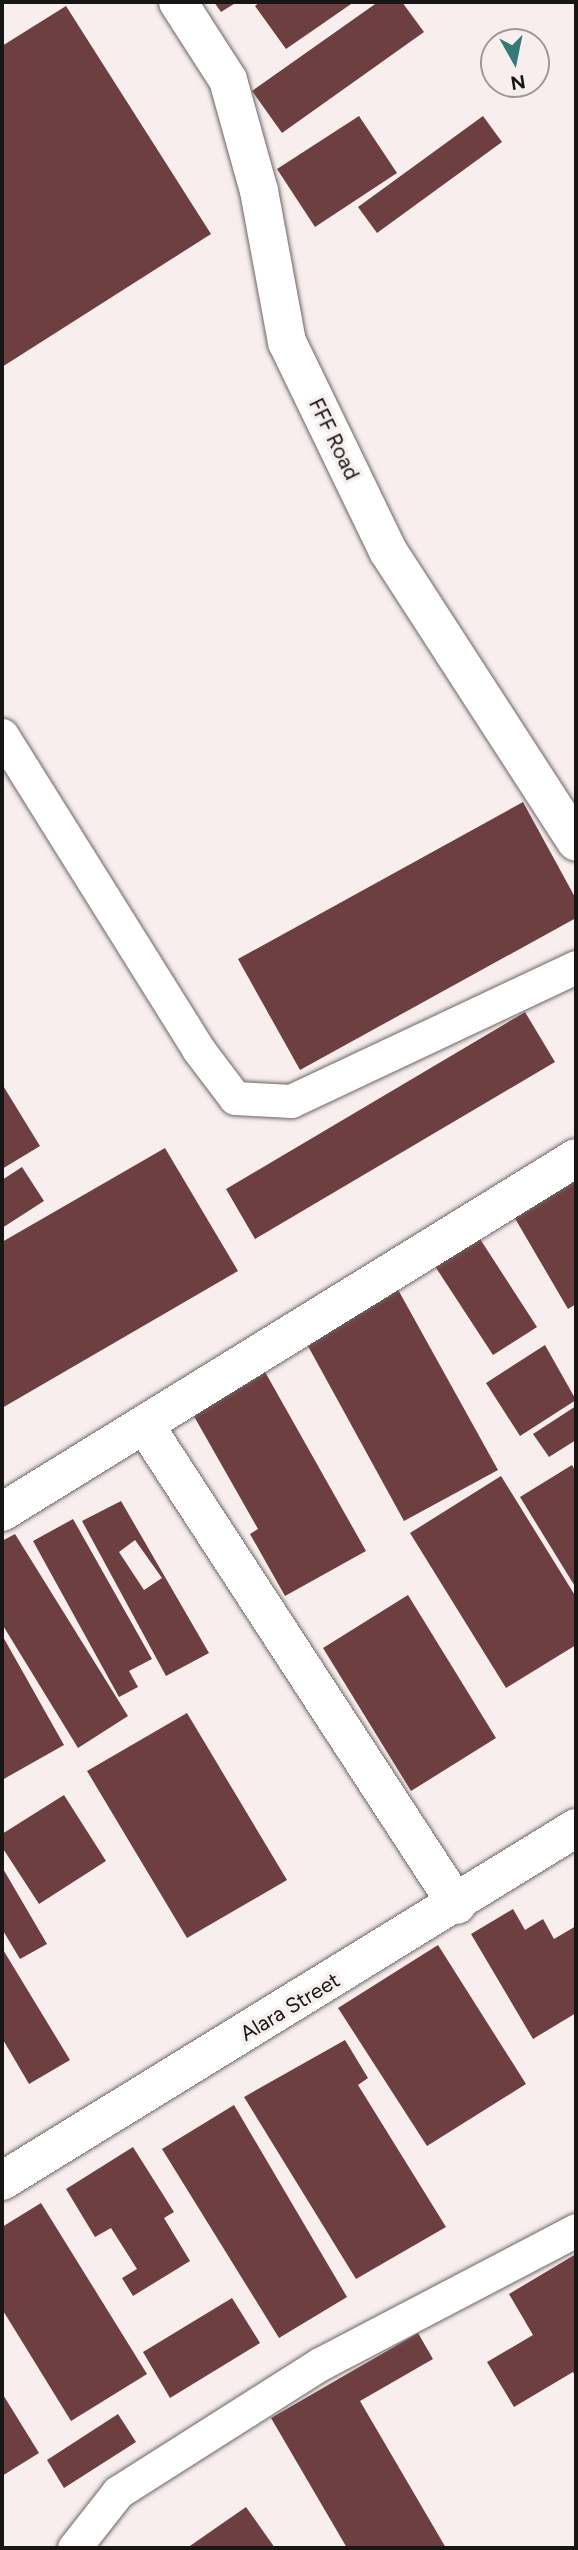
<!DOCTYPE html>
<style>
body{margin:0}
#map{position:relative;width:578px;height:2550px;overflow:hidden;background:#f9eeee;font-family:Figtree,sans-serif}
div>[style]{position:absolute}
.building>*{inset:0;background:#6e3f41}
.roads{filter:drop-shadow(0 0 2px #6e6565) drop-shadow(0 0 2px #6e6565)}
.service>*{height:33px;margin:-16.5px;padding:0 16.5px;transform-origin:16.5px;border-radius:16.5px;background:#fff}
.minor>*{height:38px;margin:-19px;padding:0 19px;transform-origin:19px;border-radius:19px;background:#fff}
span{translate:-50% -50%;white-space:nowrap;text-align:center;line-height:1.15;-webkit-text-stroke:7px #f9eeee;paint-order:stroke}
.street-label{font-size:21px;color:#181515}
.frame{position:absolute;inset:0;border:4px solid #181515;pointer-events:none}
.north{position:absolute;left:480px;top:28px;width:70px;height:70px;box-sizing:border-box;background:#f9eeee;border:2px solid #9f9797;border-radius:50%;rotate:171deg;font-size:19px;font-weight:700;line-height:28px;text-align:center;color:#181515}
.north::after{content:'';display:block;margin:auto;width:24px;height:32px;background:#337b77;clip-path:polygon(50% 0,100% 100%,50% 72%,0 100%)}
</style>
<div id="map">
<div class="building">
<div style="clip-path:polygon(214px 2px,237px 2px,221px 12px)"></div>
<div style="clip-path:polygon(260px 2px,354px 2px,286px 49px,255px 6px)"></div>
<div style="clip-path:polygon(378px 2px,402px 2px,424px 32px,282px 133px,252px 91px)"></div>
<div style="clip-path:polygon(66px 6px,211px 234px,2px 367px,2px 46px)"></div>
<div style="clip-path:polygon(359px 116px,397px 173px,315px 227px,277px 169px)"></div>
<div style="clip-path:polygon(483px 116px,502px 142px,377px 233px,358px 207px)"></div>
<div style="clip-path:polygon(523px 802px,576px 899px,576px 918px,300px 1070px,238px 959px)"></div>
<div style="clip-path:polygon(525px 1012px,555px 1062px,255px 1239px,226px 1189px)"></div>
<div style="clip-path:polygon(2px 1084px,40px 1146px,2px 1169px)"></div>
<div style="clip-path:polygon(165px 1148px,238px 1271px,2px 1408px,2px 1242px)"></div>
<div style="clip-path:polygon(22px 1167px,44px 1201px,2px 1228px,2px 1180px)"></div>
<div style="clip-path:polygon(576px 1178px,576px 1304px,568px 1309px,513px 1215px)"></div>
<div style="clip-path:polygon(471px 1225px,537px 1327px,493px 1355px,427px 1254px)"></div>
<div style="clip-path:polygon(396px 1286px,498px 1470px,404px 1521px,303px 1337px)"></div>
<div style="clip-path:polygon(545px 1345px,576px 1400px,520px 1436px,486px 1383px)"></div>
<div style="clip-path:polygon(260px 1363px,366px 1551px,285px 1596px,250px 1534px,258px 1529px,187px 1404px)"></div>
<div style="clip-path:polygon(576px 1406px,576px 1440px,549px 1457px,533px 1434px)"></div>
<div style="clip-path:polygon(572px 1465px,576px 1472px,576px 1588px,520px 1497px)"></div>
<div style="clip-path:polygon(501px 1476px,576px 1597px,576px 1645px,506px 1688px,410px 1533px)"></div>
<div style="clip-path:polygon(evenodd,121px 1501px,209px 1653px,166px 1676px,82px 1521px,121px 1501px,135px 1540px,162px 1578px,144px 1590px,119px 1552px,135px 1540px)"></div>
<div style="clip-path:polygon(73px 1519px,152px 1659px,129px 1671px,138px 1687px,119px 1697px,33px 1541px)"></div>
<div style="clip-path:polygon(15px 1534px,128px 1716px,78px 1748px,2px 1624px,2px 1541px)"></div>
<div style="clip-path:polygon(408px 1595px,496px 1738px,411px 1791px,323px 1648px)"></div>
<div style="clip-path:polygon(2px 1635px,64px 1745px,2px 1780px)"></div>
<div style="clip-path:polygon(187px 1713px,287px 1880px,187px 1938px,87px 1771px)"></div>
<div style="clip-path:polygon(64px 1795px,106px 1861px,39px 1904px,2px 1847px,2px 1834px)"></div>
<div style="clip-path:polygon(2px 1867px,47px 1944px,20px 1959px,2px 1929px)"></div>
<div style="clip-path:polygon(513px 1909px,525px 1930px,543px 1919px,554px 1939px,576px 1926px,576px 2013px,533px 2039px,471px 1934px)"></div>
<div style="clip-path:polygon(438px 1945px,526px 2084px,427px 2146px,338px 2008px)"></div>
<div style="clip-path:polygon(2px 1948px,70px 2060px,29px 2084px,2px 2038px)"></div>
<div style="clip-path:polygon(345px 2040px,368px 2078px,358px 2085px,446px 2227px,356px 2279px,244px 2097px)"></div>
<div style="clip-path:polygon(234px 2105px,347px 2297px,279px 2338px,162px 2149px)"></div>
<div style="clip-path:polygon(133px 2147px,174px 2212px,164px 2218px,190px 2261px,133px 2296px,122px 2278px,137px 2269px,111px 2228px,95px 2237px,66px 2189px)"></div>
<div style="clip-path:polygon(41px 2203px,147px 2374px,71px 2421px,2px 2309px,2px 2227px)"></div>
<div style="clip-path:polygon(576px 2254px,576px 2378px,573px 2372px,514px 2407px,487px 2362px,533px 2335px,509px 2294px)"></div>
<div style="clip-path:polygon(232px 2298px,260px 2343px,170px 2398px,143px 2352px)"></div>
<div style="clip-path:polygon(418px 2333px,433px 2359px,360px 2401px,446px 2548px,347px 2548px,271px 2418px)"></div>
<div style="clip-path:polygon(2px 2393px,39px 2453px,2px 2476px)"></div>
<div style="clip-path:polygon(118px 2414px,136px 2442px,64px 2488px,47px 2460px)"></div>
<div style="clip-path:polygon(246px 2507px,275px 2548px,187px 2548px)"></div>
</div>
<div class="roads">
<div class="service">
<div style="left:2px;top:735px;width:370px;rotate:58deg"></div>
<div style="left:198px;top:1049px;width:61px;rotate:52.9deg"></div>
<div style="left:235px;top:1098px;width:56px;rotate:3.1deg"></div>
<div style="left:291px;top:1101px;width:315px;rotate:-25.2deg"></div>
<div style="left:74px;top:2548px;width:71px;rotate:-51.8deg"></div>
<div style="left:118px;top:2492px;width:239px;rotate:-32.4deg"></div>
<div style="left:320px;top:2364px;width:289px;rotate:-27.6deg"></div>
</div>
<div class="minor">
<div style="left:178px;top:2px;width:93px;rotate:57.3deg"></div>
<div style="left:228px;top:80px;width:115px;rotate:74.4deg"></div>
<div style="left:259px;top:191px;width:154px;rotate:79.5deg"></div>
<div style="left:287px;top:342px;width:232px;rotate:64.2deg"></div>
<div style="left:388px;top:551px;width:346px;rotate:57.1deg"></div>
<div style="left:146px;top:1427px;width:570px;rotate:56.95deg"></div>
<div style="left:2px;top:1512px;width:674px;rotate:-31.66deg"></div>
<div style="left:2px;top:2181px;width:674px;rotate:-31.59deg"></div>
</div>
</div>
<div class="street-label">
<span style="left:334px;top:439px;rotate:64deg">FFF Road</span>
<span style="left:290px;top:2007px;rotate:-31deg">Alara Street</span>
</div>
<div class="frame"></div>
<div class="north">N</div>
</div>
